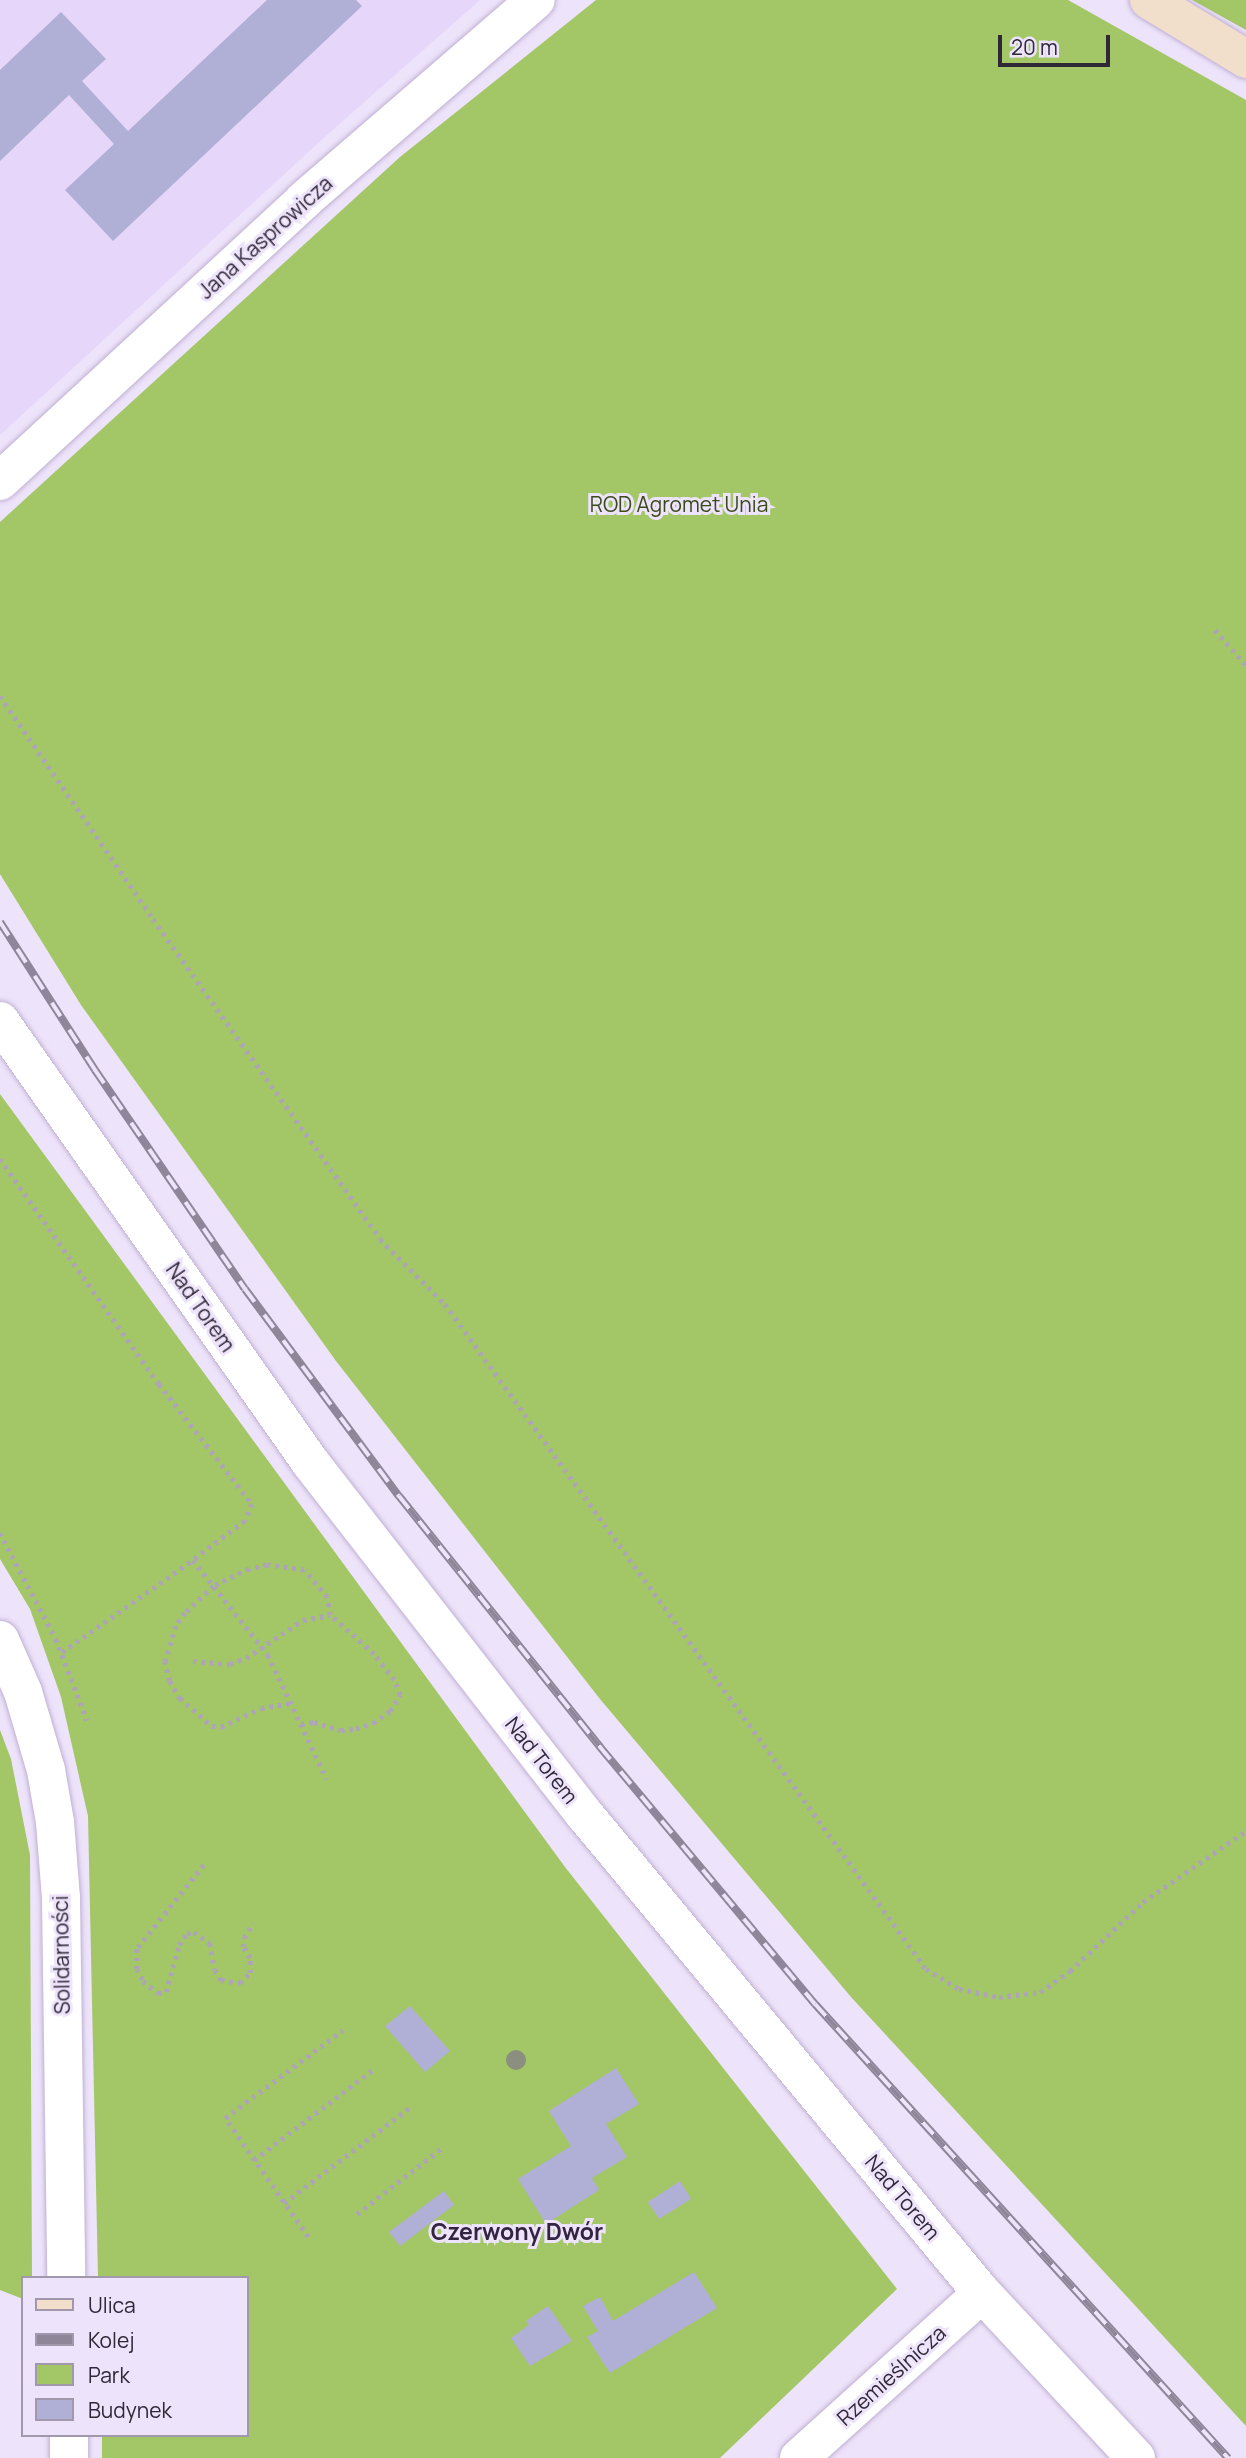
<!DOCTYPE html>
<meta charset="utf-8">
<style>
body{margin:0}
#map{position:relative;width:1246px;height:2458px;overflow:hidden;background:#ede3fa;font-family:Manrope,sans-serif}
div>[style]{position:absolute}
.built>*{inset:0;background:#e6d6f9}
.green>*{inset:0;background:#a3c666}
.building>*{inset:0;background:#b0b0d6}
.path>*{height:4.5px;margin-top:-2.25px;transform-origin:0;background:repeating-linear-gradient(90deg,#ada4b7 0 3.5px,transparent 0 8.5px)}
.roads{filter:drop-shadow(0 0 2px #c0b0d4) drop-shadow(0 0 2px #c0b0d4)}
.minor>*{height:38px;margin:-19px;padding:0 19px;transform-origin:19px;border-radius:19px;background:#fff}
.secondary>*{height:38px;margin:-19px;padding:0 19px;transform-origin:19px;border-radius:19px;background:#f2dfcb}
.rail>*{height:8px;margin-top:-4px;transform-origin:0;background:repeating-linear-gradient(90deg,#ede3fa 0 16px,#8f8799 0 32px);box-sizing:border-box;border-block:2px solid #8f8799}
.trees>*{width:20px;height:20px;margin:-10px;border-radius:50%;background:#8b8f7f}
span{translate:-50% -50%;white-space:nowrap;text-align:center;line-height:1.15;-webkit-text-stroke:6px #ede3fa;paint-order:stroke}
.street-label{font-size:21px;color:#2f2836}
.park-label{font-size:21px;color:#3a4b1a}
.neighbourhood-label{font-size:23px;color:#332541;font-weight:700}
.legend{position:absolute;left:21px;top:2276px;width:228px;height:161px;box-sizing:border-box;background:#ede3fa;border:2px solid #a198ac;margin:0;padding:9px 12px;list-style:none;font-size:21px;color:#2f2836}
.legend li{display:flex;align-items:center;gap:14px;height:35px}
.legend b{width:35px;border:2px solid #a198ac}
.scale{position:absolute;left:998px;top:35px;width:112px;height:32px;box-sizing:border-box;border:4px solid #2f2836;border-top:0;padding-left:9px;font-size:21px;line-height:24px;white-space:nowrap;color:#2f2836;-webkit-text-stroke:5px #ede3fa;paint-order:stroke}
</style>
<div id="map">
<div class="built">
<div style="clip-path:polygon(0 0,480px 0,328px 134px,0 435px)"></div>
</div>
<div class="green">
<div style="clip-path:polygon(596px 0,1068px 0,1246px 100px,1246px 2426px,851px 1997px,600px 1699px,336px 1361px,81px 1005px,0 874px,0 522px,400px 157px)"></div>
<div style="clip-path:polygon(1192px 0,1246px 0,1246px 30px)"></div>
<div style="clip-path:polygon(0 1094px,565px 1867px,897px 2289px,720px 2458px,102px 2458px,102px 2435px,247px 2435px,247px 2278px,98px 2278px,88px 1816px,61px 1697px,30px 1609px,0 1559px)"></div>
<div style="clip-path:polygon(0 1730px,11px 1759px,30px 1855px,32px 2278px,23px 2278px,23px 2299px,0 2290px)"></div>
</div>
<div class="building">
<div style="clip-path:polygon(267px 0,356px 0,362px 6px,113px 241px,65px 190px,114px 144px,69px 95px,0 161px,0 70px,61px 12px,106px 59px,82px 81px,128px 131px)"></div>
<div style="clip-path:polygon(410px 2006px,450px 2051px,425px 2072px,385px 2026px)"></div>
<div style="clip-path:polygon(616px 2068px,639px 2104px,606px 2124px,627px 2157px,592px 2178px,599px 2190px,546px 2224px,518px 2179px,571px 2146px,549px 2111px)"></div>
<div style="clip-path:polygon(680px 2181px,691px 2199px,659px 2219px,648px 2202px)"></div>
<div style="clip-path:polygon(444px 2191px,454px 2205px,400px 2246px,389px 2232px)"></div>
<div style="clip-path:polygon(694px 2272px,717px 2308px,610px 2373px,587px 2337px,598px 2331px,583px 2306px,600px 2297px,613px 2321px)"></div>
<div style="clip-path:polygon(548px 2306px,572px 2341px,530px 2366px,511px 2338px,529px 2325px,526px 2321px)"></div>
</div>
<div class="path">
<div style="left:1215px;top:630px;width:47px;rotate:48.5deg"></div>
<div style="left:0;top:696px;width:270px;rotate:55.5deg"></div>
<div style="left:153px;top:919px;width:392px;rotate:54.6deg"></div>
<div style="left:380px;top:1239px;width:92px;rotate:45deg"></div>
<div style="left:445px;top:1304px;width:821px;rotate:54.12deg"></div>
<div style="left:926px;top:1969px;width:39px;rotate:31deg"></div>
<div style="left:959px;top:1989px;width:41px;rotate:11.3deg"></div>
<div style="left:999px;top:1997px;width:41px;rotate:-7deg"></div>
<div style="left:1040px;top:1992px;width:37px;rotate:-35deg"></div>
<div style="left:1070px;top:1971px;width:100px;rotate:-43.4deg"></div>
<div style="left:1143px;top:1902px;width:125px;rotate:-34.6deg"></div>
<div style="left:0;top:1159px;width:276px;rotate:54.8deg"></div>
<div style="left:159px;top:1384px;width:152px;rotate:52.2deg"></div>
<div style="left:252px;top:1504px;width:18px;rotate:112deg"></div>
<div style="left:245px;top:1521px;width:65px;rotate:143.1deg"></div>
<div style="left:193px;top:1560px;width:121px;rotate:51.7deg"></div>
<div style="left:268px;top:1655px;width:137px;rotate:64.6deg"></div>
<div style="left:0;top:1533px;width:120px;rotate:62.2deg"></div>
<div style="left:56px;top:1639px;width:87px;rotate:69.1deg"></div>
<div style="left:62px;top:1652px;width:160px;rotate:-35.1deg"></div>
<div style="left:193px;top:1661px;width:37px;rotate:5deg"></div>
<div style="left:230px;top:1664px;width:17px;rotate:-21deg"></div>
<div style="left:246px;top:1658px;width:69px;rotate:-33.7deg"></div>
<div style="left:303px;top:1620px;width:27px;rotate:-10deg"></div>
<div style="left:330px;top:1615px;width:18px;rotate:-99deg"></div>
<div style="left:327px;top:1597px;width:35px;rotate:-130deg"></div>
<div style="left:304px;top:1570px;width:37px;rotate:-172deg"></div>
<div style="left:267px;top:1565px;width:18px;rotate:167deg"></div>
<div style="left:249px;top:1569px;width:39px;rotate:154deg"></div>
<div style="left:214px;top:1586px;width:40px;rotate:137deg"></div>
<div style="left:185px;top:1613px;width:16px;rotate:125deg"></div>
<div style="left:176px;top:1626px;width:37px;rotate:107deg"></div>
<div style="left:165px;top:1661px;width:21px;rotate:76deg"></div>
<div style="left:170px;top:1681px;width:20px;rotate:60deg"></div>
<div style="left:180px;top:1698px;width:43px;rotate:41.2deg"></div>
<div style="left:212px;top:1726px;width:9px;rotate:6deg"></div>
<div style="left:221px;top:1727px;width:44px;rotate:-25.4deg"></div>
<div style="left:261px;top:1708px;width:30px;rotate:-9deg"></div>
<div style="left:301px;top:1724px;width:13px;rotate:-9deg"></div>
<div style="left:314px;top:1722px;width:28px;rotate:17deg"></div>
<div style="left:341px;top:1730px;width:15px;rotate:-4deg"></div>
<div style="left:356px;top:1729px;width:18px;rotate:-19deg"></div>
<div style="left:373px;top:1723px;width:21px;rotate:-35deg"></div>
<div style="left:390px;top:1711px;width:19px;rotate:-58deg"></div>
<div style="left:400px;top:1695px;width:16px;rotate:-112deg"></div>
<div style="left:394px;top:1680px;width:33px;rotate:-128deg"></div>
<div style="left:374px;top:1654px;width:59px;rotate:-138.4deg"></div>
<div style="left:204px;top:1865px;width:107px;rotate:128.6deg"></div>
<div style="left:137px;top:1949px;width:20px;rotate:90deg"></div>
<div style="left:137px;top:1969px;width:13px;rotate:63deg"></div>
<div style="left:143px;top:1981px;width:19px;rotate:39deg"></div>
<div style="left:158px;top:1993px;width:8px;rotate:-7deg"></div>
<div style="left:166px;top:1992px;width:49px;rotate:-74.5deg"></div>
<div style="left:179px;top:1945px;width:14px;rotate:-56deg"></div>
<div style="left:187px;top:1933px;width:7px;rotate:-8deg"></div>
<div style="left:194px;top:1932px;width:19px;rotate:35deg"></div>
<div style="left:210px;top:1943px;width:27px;rotate:80deg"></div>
<div style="left:215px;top:1970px;width:12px;rotate:59deg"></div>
<div style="left:221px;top:1980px;width:19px;rotate:9deg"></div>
<div style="left:240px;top:1983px;width:14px;rotate:-45deg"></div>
<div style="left:250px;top:1973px;width:15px;rotate:-90deg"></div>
<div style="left:250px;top:1958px;width:13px;rotate:-122deg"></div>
<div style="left:243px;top:1947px;width:9px;rotate:-84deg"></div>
<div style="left:244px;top:1938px;width:17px;rotate:-59deg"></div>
<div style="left:254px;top:2160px;width:152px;rotate:-37.2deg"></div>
<div style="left:284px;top:2203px;width:157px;rotate:-37.2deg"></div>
<div style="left:357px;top:2214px;width:109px;rotate:-37.9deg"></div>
<div style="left:308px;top:2237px;width:145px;rotate:-124.9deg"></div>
<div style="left:225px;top:2118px;width:147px;rotate:-36.7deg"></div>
</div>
<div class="roads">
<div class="minor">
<div style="left:0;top:481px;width:414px;rotate:-42.7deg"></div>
<div style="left:304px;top:200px;width:306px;rotate:-40.8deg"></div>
<div style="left:0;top:1021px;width:539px;rotate:54.89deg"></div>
<div style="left:310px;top:1462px;width:447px;rotate:52.1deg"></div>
<div style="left:585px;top:1815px;width:621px;rotate:50.29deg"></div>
<div style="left:982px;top:2293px;width:226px;rotate:47deg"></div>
<div style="left:0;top:1640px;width:57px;rotate:66.1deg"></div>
<div style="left:23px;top:1692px;width:81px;rotate:73.6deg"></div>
<div style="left:46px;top:1770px;width:53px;rotate:80.2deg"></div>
<div style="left:55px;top:1822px;width:76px;rotate:85.5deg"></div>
<div style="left:61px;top:1898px;width:380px;rotate:89.2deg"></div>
<div style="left:69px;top:2435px;width:23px;rotate:90deg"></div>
<div style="left:799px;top:2458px;width:246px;rotate:-42deg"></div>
</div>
<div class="secondary">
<div style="left:1149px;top:0;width:114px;rotate:31.3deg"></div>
</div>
</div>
<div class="rail">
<div style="left:0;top:922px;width:176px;rotate:57.3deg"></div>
<div style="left:95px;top:1070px;width:265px;rotate:55.6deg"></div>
<div style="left:245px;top:1289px;width:258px;rotate:53.4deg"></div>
<div style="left:399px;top:1496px;width:322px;rotate:51.3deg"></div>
<div style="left:600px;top:1747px;width:335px;rotate:50.1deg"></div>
<div style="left:815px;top:2004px;width:614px;rotate:47.71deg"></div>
</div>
<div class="trees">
<div style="left:516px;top:2060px"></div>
</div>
<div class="street-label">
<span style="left:265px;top:237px;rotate:-42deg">Jana Kasprowicza</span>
<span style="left:201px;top:1307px;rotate:55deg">Nad Torem</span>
<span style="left:542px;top:1760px;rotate:52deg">Nad Torem</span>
<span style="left:61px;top:1955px;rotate:-91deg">Solidarności</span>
<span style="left:903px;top:2197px;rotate:50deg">Nad Torem</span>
<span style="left:891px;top:2375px;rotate:-42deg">Rzemieślnicza</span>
</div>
<div class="park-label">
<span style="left:679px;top:504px">ROD Agromet Unia</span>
</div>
<div class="neighbourhood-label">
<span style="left:517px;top:2231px">Czerwony Dwór</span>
</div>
<ul class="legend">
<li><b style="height:9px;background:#f2dfcb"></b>Ulica</li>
<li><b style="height:9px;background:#8f8799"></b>Kolej</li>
<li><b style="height:19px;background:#a3c666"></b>Park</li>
<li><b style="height:19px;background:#b0b0d6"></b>Budynek</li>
</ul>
<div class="scale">20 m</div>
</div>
